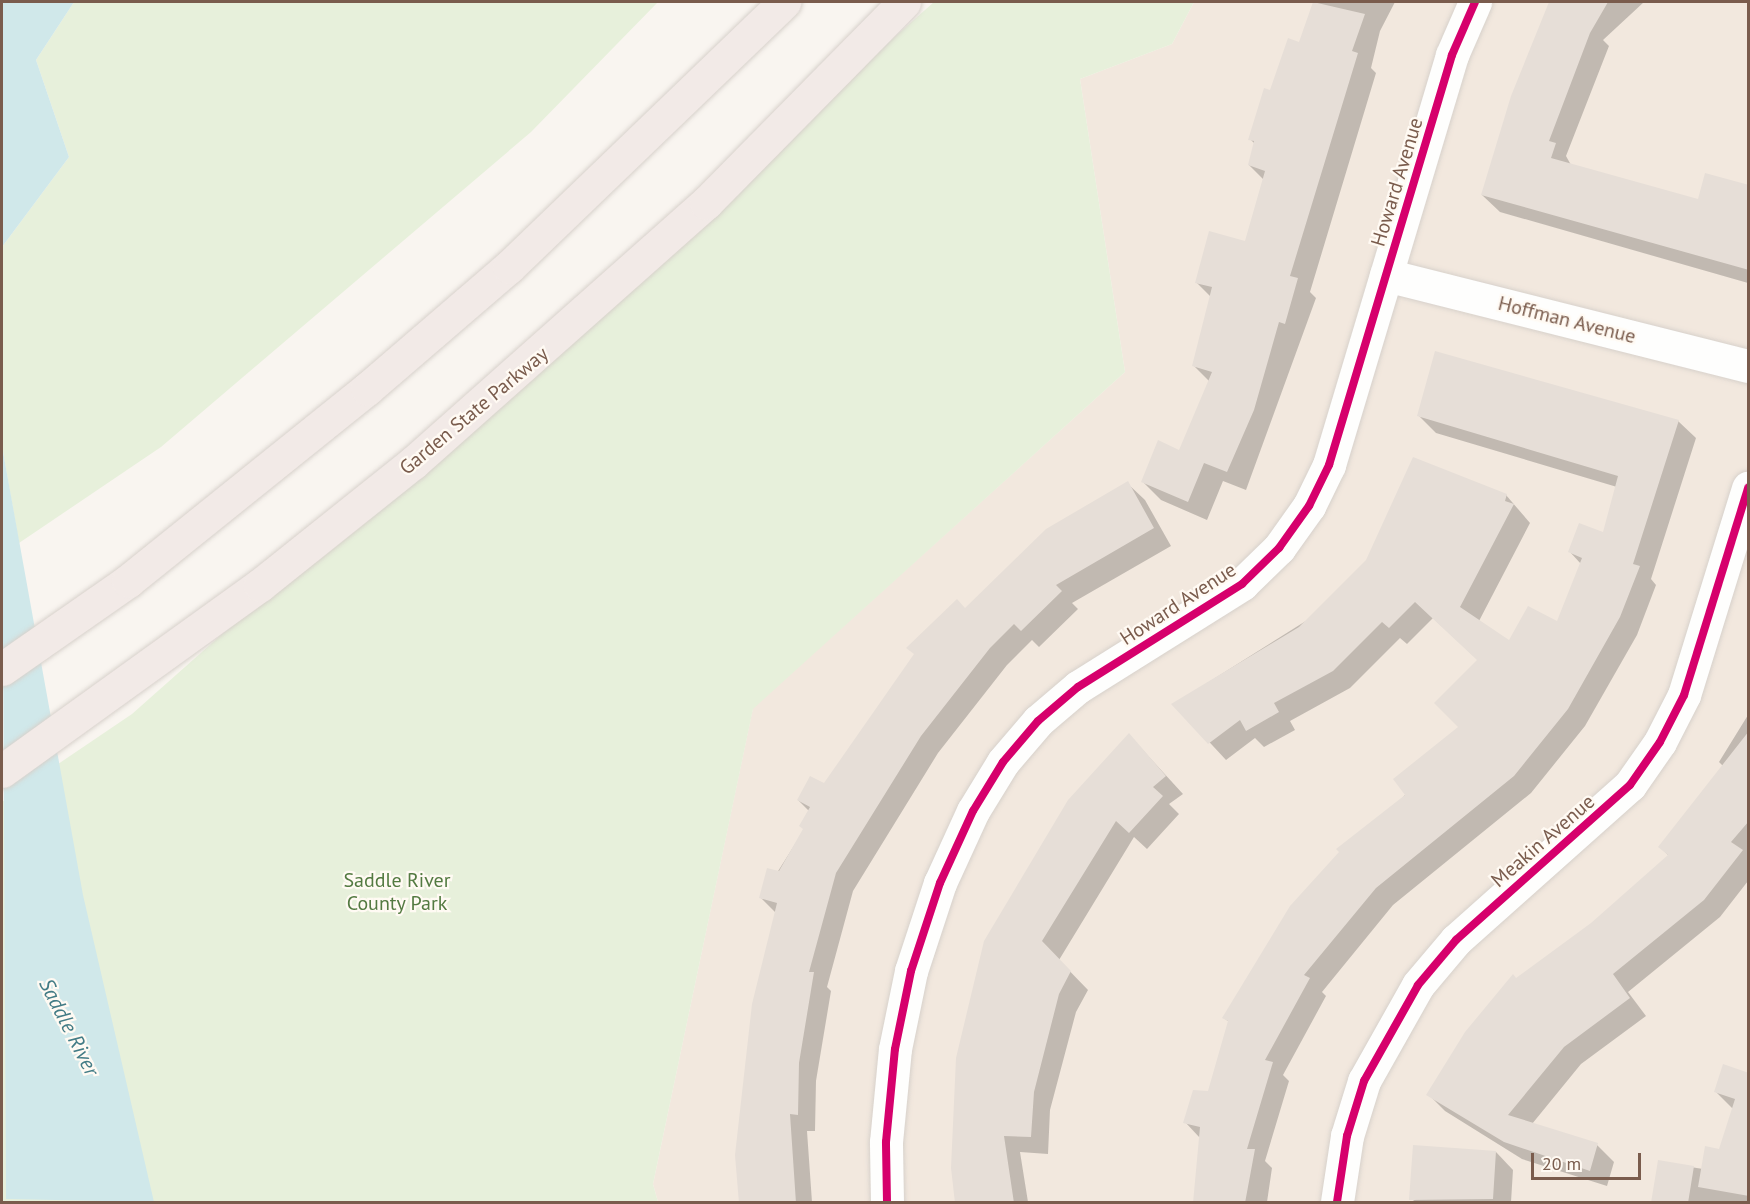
<!DOCTYPE html>
<style>
body{margin:0}
#map{position:relative;width:1750px;height:1204px;overflow:hidden;background:#f9f5f0;font-family:"PT Sans",sans-serif}
div>[style]{position:absolute}
.residential>*{inset:0;background:#f2e8de}
.green>*{inset:0;background:#e7f0db}
.water>*{inset:0;background:#d0e8ea}
.shadow>*{inset:0;background:#0003}
.building>*{inset:0;background:#e6ded7}
.roads{filter:drop-shadow(0 0 2px #d7d1cb) drop-shadow(0 0 2px #d7d1cb)}
.street>*{height:33px;margin:-16.5px;padding:0 16.5px;transform-origin:16.5px;border-radius:16.5px;background:#fefefd}
.highway>*{height:33px;margin:-16.5px;padding:0 16.5px;transform-origin:16.5px;border-radius:16.5px;background:#f2eae7}
.cycleway>*{height:8px;margin:-4px;padding:0 4px;transform-origin:4px;border-radius:4px;background:#d6006c}
span{translate:-50% -50%;white-space:nowrap;text-align:center;line-height:1.15;-webkit-text-stroke:4.5px #fffaf3;paint-order:stroke}
.street-label{font-size:20px;color:#7a5c4d}
.park-label{font-size:20px;color:#537a41}
.water-label{font-size:21px;color:#437c86;font-style:italic}
.frame{position:absolute;inset:0;border:3px solid #7a5c4d;pointer-events:none}
.scale{position:absolute;left:1531px;top:1153px;width:110px;height:27px;box-sizing:border-box;border:3px solid #7a5c4d;border-top:0;padding-left:8px;font-size:18px;line-height:21px;white-space:nowrap;color:#7a5c4d;-webkit-text-stroke:4px #fffaf3;paint-order:stroke}
</style>
<div id="map">
<div class="residential">
<div style="clip-path:polygon(1194px 2px,1748px 2px,1748px 1202px,658px 1202px,653px 1184px,753px 708px,1125px 372px,1080px 79px,1172px 44px)"></div>
</div>
<div class="green">
<div style="clip-path:polygon(74px 2px,658px 2px,531px 132px,161px 447px,19px 543px,2px 446px,2px 247px,69px 157px,36px 60px)"></div>
<div style="clip-path:polygon(934px 2px,1194px 2px,1172px 44px,1080px 79px,1125px 372px,753px 709px,653px 1184px,658px 1202px,2px 1202px,2px 802px,132px 714px)"></div>
</div>
<div class="water">
<div style="clip-path:polygon(2px 2px,74px 2px,36px 60px,69px 157px,2px 247px)"></div>
<div style="clip-path:polygon(2px 446px,83px 895px,154px 1202px,6px 1199px)"></div>
</div>
<div class="shadow">
<div style="clip-path:polygon(1315px 2px,1395px 2px,1380px 31px,1371px 68px,1376px 73px,1310px 292px,1316px 298px,1246px 490px,1223px 481px,1207px 520px,1161px 500px,1142px 481px,1180px 452px,1210px 382px,1193px 365px,1211px 297px,1196px 282px,1246px 243px,1264px 180px,1249px 165px,1255px 144px,1250px 139px,1300px 44px)"></div>
<div style="clip-path:polygon(1551px 2px,1644px 2px,1603px 40px,1609px 46px,1566px 156px,1571px 165px,1699px 201px,1748px 187px,1748px 283px,1500px 212px,1482px 195px,1512px 96px)"></div>
<div style="clip-path:polygon(1419px 416px,1678px 421px,1696px 438px,1651px 579px,1656px 585px,1637px 635px,1585px 726px,1531px 793px,1393px 905px,1322px 992px,1326px 996px,1283px 1075px,1289px 1081px,1265px 1161px,1272px 1168px,1267px 1202px,1195px 1202px,1200px 1138px,1185px 1122px,1209px 1092px,1229px 1022px,1224px 1018px,1460px 727px,1478px 660px,1433px 618px,1407px 644px,1400px 638px,1350px 688px,1290px 721px,1295px 730px,1264px 747px,1255px 738px,1226px 760px,1174px 704px,1506px 495px,1530px 523px,1479px 621px,1509px 643px,1558px 623px,1581px 564px,1570px 552px,1604px 534px,1617px 487px,1436px 433px)"></div>
<div style="clip-path:polygon(1127px 483px,1145px 500px,1171px 546px,1072px 603px,1078px 609px,1039px 647px,1032px 640px,1007px 665px,938px 753px,853px 891px,827px 987px,831px 991px,816px 1081px,815px 1131px,807px 1131px,812px 1202px,740px 1202px,776px 913px,761px 898px,804px 830px,809px 811px,798px 800px,824px 785px,965px 610px)"></div>
<div style="clip-path:polygon(1748px 715px,1748px 881px,1720px 917px,1628px 992px,1646px 1016px,1581px 1064px,1532px 1124px,1597px 1145px,1614px 1162px,1607px 1186px,1522px 1159px,1445px 1111px,1428px 1094px,1517px 980px,1592px 924px,1669px 856px,1660px 847px,1723px 766px,1719px 762px)"></div>
<div style="clip-path:polygon(1129px 735px,1183px 794px,1169px 804px,1179px 814px,1147px 849px,1134px 837px,1059px 960px,1088px 990px,1076px 1012px,1050px 1110px,1048px 1154px,1020px 1152px,1028px 1202px,958px 1202px,958px 1058px)"></div>
<div style="clip-path:polygon(1748px 1075px,1748px 1202px,1653px 1202px,1660px 1162px,1703px 1169px,1720px 1150px,1733px 1109px,1715px 1091px)"></div>
<div style="clip-path:polygon(1496px 1152px,1513px 1170px,1511px 1202px,1411px 1202px)"></div>
</div>
<div class="building">
<div style="clip-path:polygon(1313px 2px,1365px 14px,1352px 51px,1358px 53px,1290px 276px,1298px 278px,1285px 324px,1279px 322px,1254px 410px,1227px 472px,1204px 463px,1188px 502px,1141px 482px,1158px 440px,1179px 450px,1212px 372px,1192px 366px,1212px 287px,1195px 283px,1209px 231px,1245px 241px,1265px 171px,1248px 165px,1254px 141px,1248px 140px,1264px 88px,1270px 90px,1288px 38px,1299px 42px)"></div>
<div style="clip-path:polygon(1549px 2px,1608px 2px,1590px 33px,1549px 141px,1556px 143px,1551px 158px,1698px 199px,1705px 173px,1749px 185px,1749px 270px,1481px 195px,1511px 96px)"></div>
<div style="clip-path:polygon(1435px 351px,1679px 420px,1633px 564px,1640px 566px,1620px 617px,1568px 709px,1514px 776px,1376px 888px,1304px 975px,1310px 978px,1265px 1060px,1273px 1062px,1247px 1149px,1255px 1149px,1245px 1203px,1193px 1203px,1200px 1127px,1183px 1123px,1193px 1090px,1208px 1091px,1228px 1021px,1222px 1018px,1290px 906px,1339px 852px,1336px 849px,1405px 795px,1393px 779px,1458px 727px,1434px 703px,1477px 660px,1415px 602px,1389px 628px,1382px 622px,1333px 671px,1274px 703px,1279px 712px,1246px 731px,1240px 720px,1208px 744px,1171px 704px,1299px 627px,1366px 560px,1413px 457px,1507px 494px,1505px 501px,1514px 504px,1460px 607px,1509px 640px,1528px 606px,1557px 621px,1582px 558px,1568px 552px,1579px 523px,1603px 532px,1618px 476px,1417px 416px)"></div>
<div style="clip-path:polygon(1128px 481px,1154px 528px,1056px 585px,1062px 591px,1021px 631px,1014px 624px,990px 648px,921px 736px,836px 873px,809px 972px,814px 972px,799px 1063px,798px 1115px,790px 1114px,796px 1203px,739px 1203px,735px 1155px,752px 1004px,777px 903px,759px 898px,767px 868px,779px 871px,803px 829px,799px 826px,810px 807px,797px 800px,810px 776px,824px 783px,914px 654px,906px 648px,957px 599px,965px 608px,1046px 529px)"></div>
<div style="clip-path:polygon(1749px 731px,1749px 821px,1731px 842px,1743px 850px,1704px 900px,1613px 974px,1630px 998px,1564px 1047px,1508px 1115px,1598px 1143px,1590px 1171px,1504px 1142px,1426px 1095px,1465px 1032px,1513px 974px,1516px 978px,1591px 923px,1668px 855px,1658px 847px)"></div>
<div style="clip-path:polygon(1129px 733px,1166px 776px,1153px 787px,1163px 796px,1129px 833px,1116px 821px,1042px 941px,1071px 971px,1059px 994px,1034px 1092px,1031px 1137px,1004px 1136px,1014px 1203px,955px 1203px,951px 1168px,956px 1058px,984px 941px,1068px 800px)"></div>
<div style="clip-path:polygon(1723px 1064px,1749px 1073px,1749px 1196px,1698px 1187px,1705px 1146px,1719px 1149px,1735px 1099px,1714px 1092px)"></div>
<div style="clip-path:polygon(1413px 1145px,1496px 1151px,1493px 1199px,1409px 1200px)"></div>
<div style="clip-path:polygon(1658px 1160px,1694px 1166px,1688px 1203px,1651px 1203px)"></div>
</div>
<div class="roads">
<div class="street">
<div style="left:1386px;top:275px;width:373px;rotate:14.1deg"></div>
<div style="left:887px;top:1202px;width:60px;rotate:-91deg"></div>
<div style="left:886px;top:1142px;width:93px;rotate:-84.5deg"></div>
<div style="left:895px;top:1049px;width:80px;rotate:-78.4deg"></div>
<div style="left:911px;top:971px;width:93px;rotate:-71.8deg"></div>
<div style="left:940px;top:883px;width:79px;rotate:-65.4deg"></div>
<div style="left:973px;top:811px;width:57px;rotate:-58.5deg"></div>
<div style="left:1003px;top:762px;width:54px;rotate:-49.5deg"></div>
<div style="left:1038px;top:721px;width:52px;rotate:-40.4deg"></div>
<div style="left:1078px;top:687px;width:194px;rotate:-32.1deg"></div>
<div style="left:1242px;top:584px;width:52px;rotate:-44.2deg"></div>
<div style="left:1279px;top:548px;width:52px;rotate:-54.5deg"></div>
<div style="left:1309px;top:506px;width:46px;rotate:-64deg"></div>
<div style="left:1329px;top:465px;width:428px;rotate:-73.3deg"></div>
<div style="left:1452px;top:55px;width:58px;rotate:-66.5deg"></div>
<div style="left:1337px;top:1202px;width:67px;rotate:-81.4deg"></div>
<div style="left:1347px;top:1136px;width:58px;rotate:-72.8deg"></div>
<div style="left:1364px;top:1081px;width:110px;rotate:-60.6deg"></div>
<div style="left:1418px;top:985px;width:59px;rotate:-49.8deg"></div>
<div style="left:1456px;top:940px;width:233px;rotate:-41.7deg"></div>
<div style="left:1630px;top:785px;width:52px;rotate:-55.1deg"></div>
<div style="left:1660px;top:742px;width:53px;rotate:-62.9deg"></div>
<div style="left:1684px;top:695px;width:217px;rotate:-72.8deg"></div>
</div>
<div class="highway">
<div style="left:2px;top:669px;width:154px;rotate:-34.9deg"></div>
<div style="left:128px;top:581px;width:307px;rotate:-38.8deg"></div>
<div style="left:367px;top:389px;width:187px;rotate:-40.7deg"></div>
<div style="left:509px;top:267px;width:382px;rotate:-43.9deg"></div>
<div style="left:2px;top:771px;width:318px;rotate:-35.8deg"></div>
<div style="left:260px;top:585px;width:196px;rotate:-38.6deg"></div>
<div style="left:413px;top:463px;width:392px;rotate:-41.6deg"></div>
<div style="left:706px;top:203px;width:282px;rotate:-45.4deg"></div>
</div>
</div>
<div class="cycleway">
<div style="left:887px;top:1202px;width:60px;rotate:-91deg"></div>
<div style="left:886px;top:1142px;width:93px;rotate:-84.5deg"></div>
<div style="left:895px;top:1049px;width:80px;rotate:-78.4deg"></div>
<div style="left:911px;top:971px;width:93px;rotate:-71.8deg"></div>
<div style="left:940px;top:883px;width:79px;rotate:-65.4deg"></div>
<div style="left:973px;top:811px;width:57px;rotate:-58.5deg"></div>
<div style="left:1003px;top:762px;width:54px;rotate:-49.5deg"></div>
<div style="left:1038px;top:721px;width:52px;rotate:-40.4deg"></div>
<div style="left:1078px;top:687px;width:194px;rotate:-32.1deg"></div>
<div style="left:1242px;top:584px;width:52px;rotate:-44.2deg"></div>
<div style="left:1279px;top:548px;width:52px;rotate:-54.5deg"></div>
<div style="left:1309px;top:506px;width:46px;rotate:-64deg"></div>
<div style="left:1329px;top:465px;width:428px;rotate:-73.3deg"></div>
<div style="left:1452px;top:55px;width:58px;rotate:-66.5deg"></div>
<div style="left:1337px;top:1202px;width:67px;rotate:-81.4deg"></div>
<div style="left:1347px;top:1136px;width:58px;rotate:-72.8deg"></div>
<div style="left:1364px;top:1081px;width:110px;rotate:-60.6deg"></div>
<div style="left:1418px;top:985px;width:59px;rotate:-49.8deg"></div>
<div style="left:1456px;top:940px;width:233px;rotate:-41.7deg"></div>
<div style="left:1630px;top:785px;width:52px;rotate:-55.1deg"></div>
<div style="left:1660px;top:742px;width:53px;rotate:-62.9deg"></div>
<div style="left:1684px;top:695px;width:217px;rotate:-72.8deg"></div>
</div>
<div class="street-label">
<span style="left:1397px;top:182px;rotate:-73deg">Howard Avenue</span>
<span style="left:1567px;top:320px;rotate:14deg">Hoffman Avenue</span>
<span style="left:474px;top:411px;rotate:-40deg">Garden State Parkway</span>
<span style="left:1178px;top:604px;rotate:-33deg">Howard Avenue</span>
<span style="left:1543px;top:841px;rotate:-41deg">Meakin Avenue</span>
</div>
<div class="park-label">
<span style="left:397px;top:892px">Saddle River<br>County Park</span>
</div>
<div class="water-label">
<span style="left:69px;top:1027px;rotate:63deg">Saddle River</span>
</div>
<div class="frame"></div>
<div class="scale">20 m</div>
</div>
